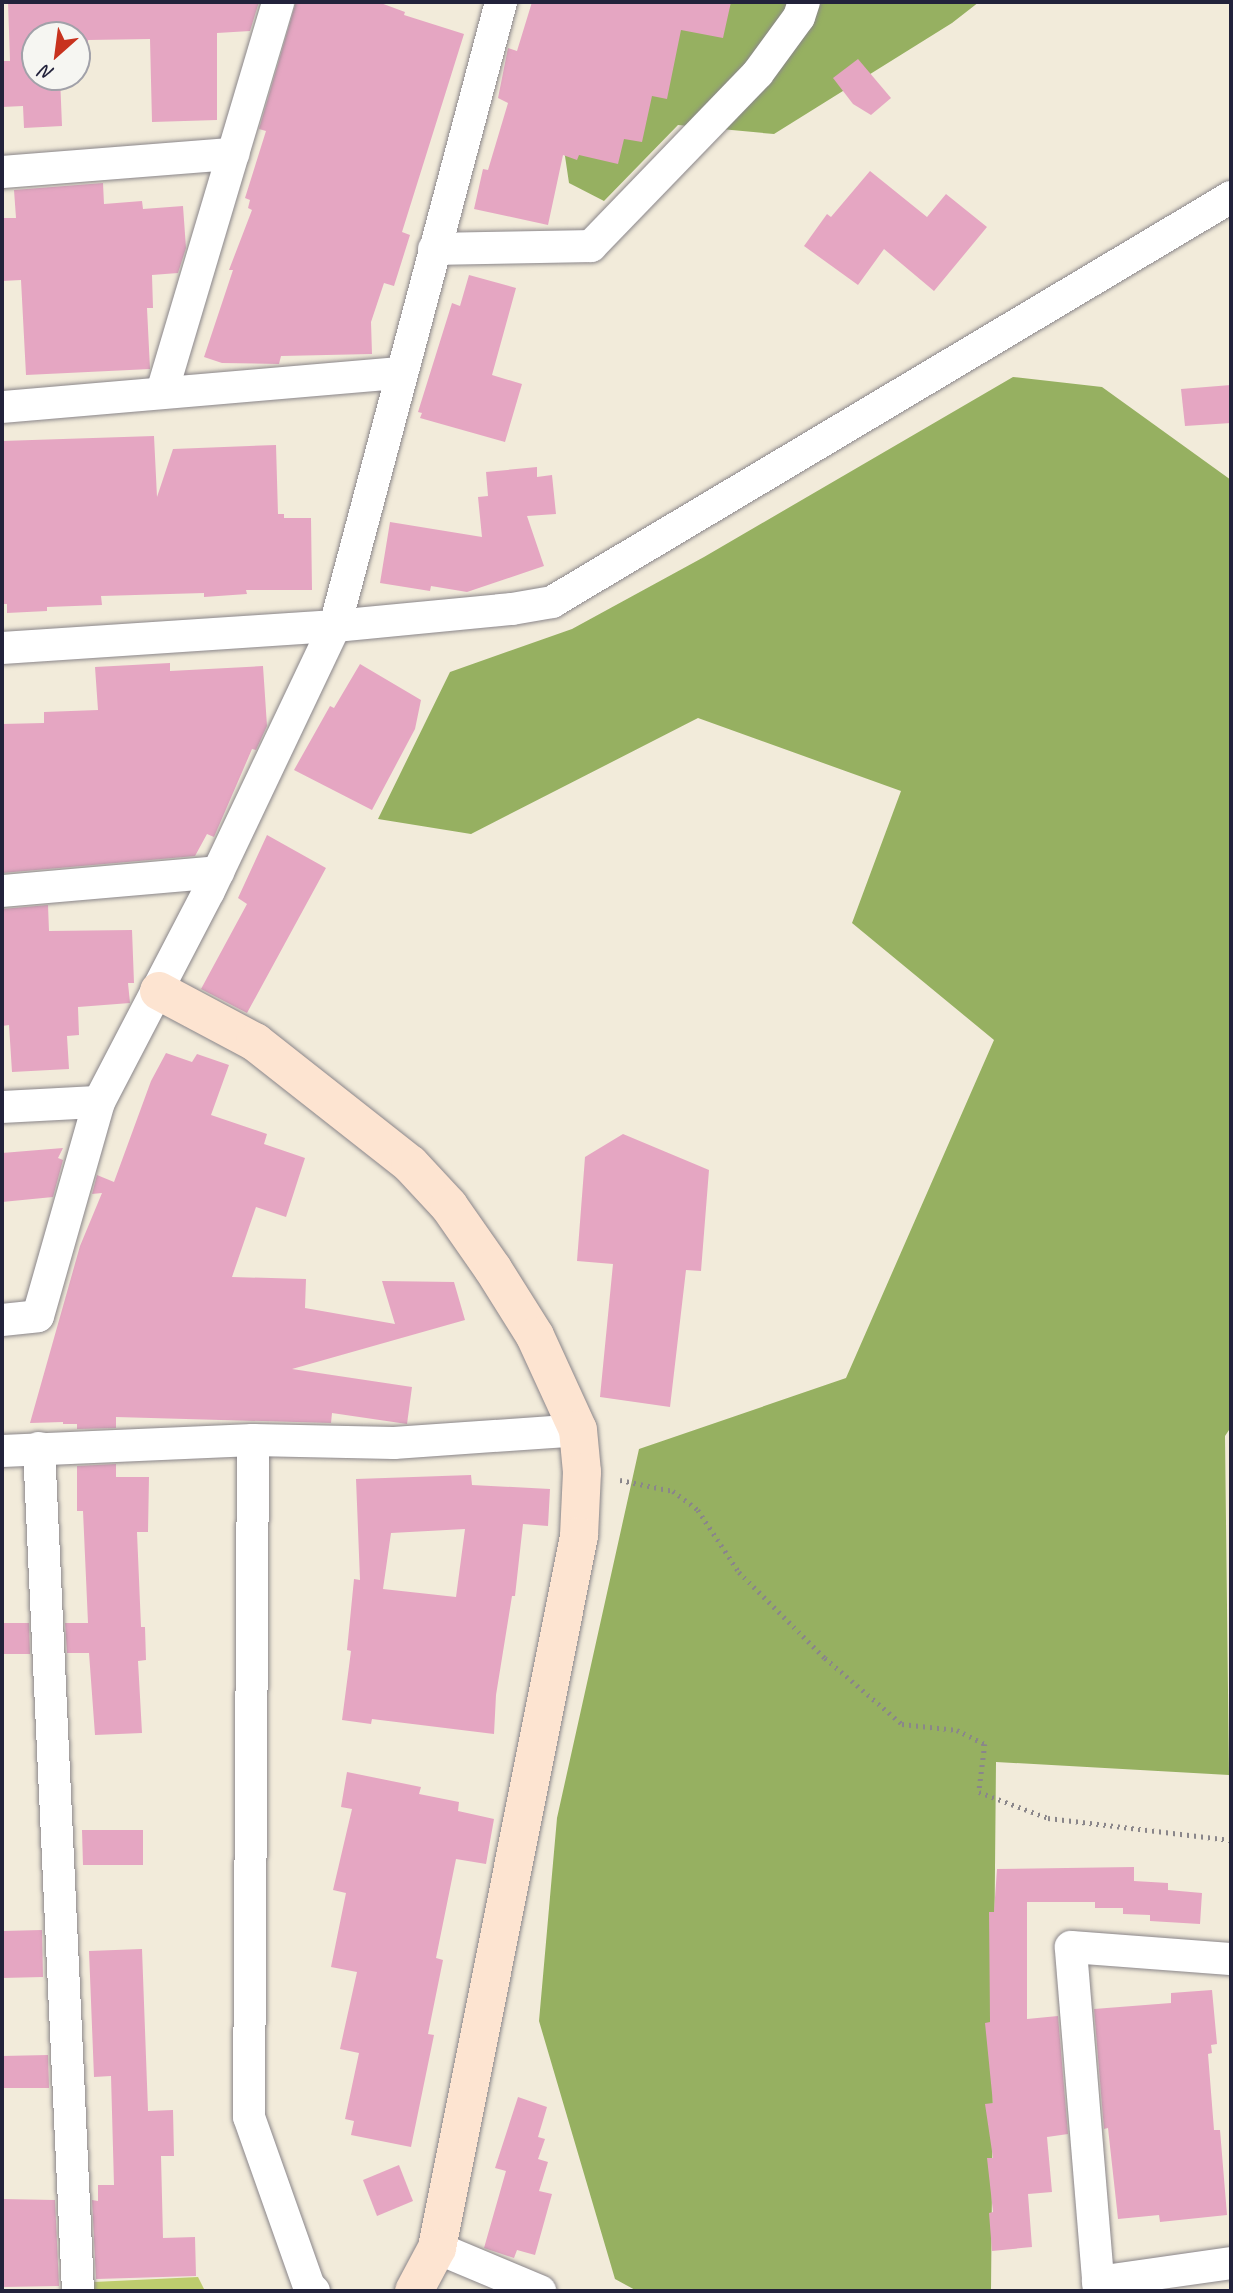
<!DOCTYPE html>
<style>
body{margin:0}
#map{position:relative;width:1233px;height:2293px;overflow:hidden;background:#f2ebda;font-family:Caveat,sans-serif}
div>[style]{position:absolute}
.green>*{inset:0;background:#becc6e}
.forest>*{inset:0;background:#96b061}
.building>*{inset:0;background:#e5a6c2}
.path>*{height:4.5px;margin-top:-2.25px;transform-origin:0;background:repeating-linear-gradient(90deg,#8a868a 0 2px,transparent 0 7px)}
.roads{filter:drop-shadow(0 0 2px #8a868a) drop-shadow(0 0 2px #8a868a)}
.street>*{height:32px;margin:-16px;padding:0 16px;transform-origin:16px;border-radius:16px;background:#fff}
.secondary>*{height:38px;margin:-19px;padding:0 19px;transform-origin:19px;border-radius:19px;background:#fde4d1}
span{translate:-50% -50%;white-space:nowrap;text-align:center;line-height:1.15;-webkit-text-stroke:7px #f6f6f2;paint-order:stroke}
.frame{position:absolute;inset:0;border:4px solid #22223b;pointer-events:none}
.north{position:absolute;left:21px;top:21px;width:70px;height:70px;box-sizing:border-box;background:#f6f6f2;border:2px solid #a1a1a9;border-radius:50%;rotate:208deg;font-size:19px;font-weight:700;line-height:28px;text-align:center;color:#22223b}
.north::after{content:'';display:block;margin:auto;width:24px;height:32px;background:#c8321e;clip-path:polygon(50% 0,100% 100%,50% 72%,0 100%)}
</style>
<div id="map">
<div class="green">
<div style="clip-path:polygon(198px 2277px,205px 2291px,94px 2291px,94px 2282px)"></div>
</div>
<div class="forest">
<div style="clip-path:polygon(604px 2px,979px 2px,952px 23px,774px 134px,678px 125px,604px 201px,569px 183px,562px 136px)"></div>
<div style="clip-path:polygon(1013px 377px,1102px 387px,1231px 480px,1231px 1427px,1225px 1436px,1229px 1775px,996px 1762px,991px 2291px,637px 2291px,615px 2279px,539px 2021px,557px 1818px,639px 1449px,846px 1378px,994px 1040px,852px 923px,901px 791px,698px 718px,471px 834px,378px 819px,450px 672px,572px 629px,704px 557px)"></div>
</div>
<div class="building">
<div style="clip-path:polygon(8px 2px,259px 2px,250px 31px,217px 33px,217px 120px,152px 122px,150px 39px,88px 40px,88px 43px,77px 44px,77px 35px,35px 35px,35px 77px,60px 77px,62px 126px,24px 128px,23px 106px,2px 107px,2px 61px,10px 61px)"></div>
<div style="clip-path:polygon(296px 2px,378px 2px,405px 12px,404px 15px,464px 34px,402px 232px,410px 235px,394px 286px,384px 283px,371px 322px,372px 354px,281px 356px,279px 364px,222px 363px,204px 357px,233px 270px,229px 270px,252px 210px,248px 208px,250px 200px,245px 198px,266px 131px,259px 129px)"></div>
<div style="clip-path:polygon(532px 2px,731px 2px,723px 38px,681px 30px,667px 99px,652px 96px,642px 142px,624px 139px,618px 164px,579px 155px,577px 160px,563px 155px,548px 225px,474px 209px,483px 169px,488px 170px,508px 103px,498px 98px,508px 48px,517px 51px)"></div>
<div style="clip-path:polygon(858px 59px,891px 98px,871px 115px,853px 104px,833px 78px)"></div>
<div style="clip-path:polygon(870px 171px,927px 217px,946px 194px,987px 227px,934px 291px,884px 249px,858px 285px,804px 246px,827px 214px,831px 217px)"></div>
<div style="clip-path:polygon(103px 183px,104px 204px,142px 201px,143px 209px,183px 206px,186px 248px,178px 273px,152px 275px,153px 308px,147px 308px,150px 369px,26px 375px,21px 280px,2px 281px,2px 218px,16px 218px,14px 190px)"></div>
<div style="clip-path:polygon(469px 275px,516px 288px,492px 375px,522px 384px,505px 442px,420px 418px,422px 413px,418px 412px,452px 303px,460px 306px)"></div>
<div style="clip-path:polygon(1231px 385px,1231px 423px,1185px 426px,1181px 389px)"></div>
<div style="clip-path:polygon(154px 436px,157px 497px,173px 449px,276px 445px,278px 514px,284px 514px,284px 518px,311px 518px,312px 590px,246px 590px,247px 594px,204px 597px,204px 593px,101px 596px,102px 605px,47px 607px,47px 611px,7px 613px,7px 604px,2px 604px,2px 441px)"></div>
<div style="clip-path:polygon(537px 467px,537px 477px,552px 475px,556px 514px,527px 516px,544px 566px,467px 592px,431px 586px,430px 591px,380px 583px,390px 522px,482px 537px,478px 497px,488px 496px,486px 472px)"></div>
<div style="clip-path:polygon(170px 663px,170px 671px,263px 666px,267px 726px,256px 750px,252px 749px,214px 837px,207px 834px,195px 856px,2px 873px,2px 724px,44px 723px,44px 712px,98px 710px,95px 667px)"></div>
<div style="clip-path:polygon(360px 664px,421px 700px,415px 729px,372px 810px,294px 770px,330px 706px,334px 708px)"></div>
<div style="clip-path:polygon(267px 835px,326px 868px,247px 1013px,201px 989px,247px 904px,238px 898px)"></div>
<div style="clip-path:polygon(48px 905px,49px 931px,132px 930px,134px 983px,128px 983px,130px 1003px,78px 1007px,79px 1035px,67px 1036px,69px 1069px,12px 1072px,9px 1025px,2px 1026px,2px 909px)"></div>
<div style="clip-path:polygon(166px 1053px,192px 1062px,197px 1054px,229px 1065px,211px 1115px,267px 1134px,264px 1144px,305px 1158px,286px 1217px,256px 1207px,232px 1277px,306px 1279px,305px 1308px,395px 1324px,382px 1281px,454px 1282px,465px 1320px,292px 1369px,412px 1387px,407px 1424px,332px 1413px,331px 1423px,116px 1417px,116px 1428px,77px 1429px,77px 1424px,63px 1424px,63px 1422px,30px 1423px,80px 1246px,102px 1193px,92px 1194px,97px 1175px,114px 1182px,151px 1081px)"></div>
<div style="clip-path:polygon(623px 1134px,709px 1170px,701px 1271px,686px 1270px,670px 1407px,600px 1397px,613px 1264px,577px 1261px,585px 1157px)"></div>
<div style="clip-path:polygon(63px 1148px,58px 1158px,63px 1160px,53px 1197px,2px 1202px,2px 1153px)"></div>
<div style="clip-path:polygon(116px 1464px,116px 1477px,149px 1477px,148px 1532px,137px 1532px,141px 1627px,145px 1627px,146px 1660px,138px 1661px,142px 1733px,95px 1735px,89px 1653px,67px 1653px,65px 1623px,88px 1623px,83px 1511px,77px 1511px,77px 1466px)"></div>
<div style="clip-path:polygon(evenodd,471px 1475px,472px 1485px,550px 1489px,548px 1526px,523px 1524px,515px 1596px,512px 1596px,496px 1695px,494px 1734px,372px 1719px,371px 1724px,342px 1720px,351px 1651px,347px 1650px,354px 1579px,360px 1580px,356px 1479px,471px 1475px,465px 1529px,456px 1597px,383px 1589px,391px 1533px,465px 1529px)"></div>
<div style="clip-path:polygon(2px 1623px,29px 1623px,30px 1654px,2px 1654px)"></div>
<div style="clip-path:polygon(347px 1772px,421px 1787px,419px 1794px,459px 1802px,458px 1811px,494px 1819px,486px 1864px,456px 1859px,436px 1958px,443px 1960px,428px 2034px,434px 2035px,411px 2147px,351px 2135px,354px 2121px,345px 2119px,359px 2053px,340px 2049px,357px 1972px,331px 1967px,346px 1893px,333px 1890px,352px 1809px,341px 1807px)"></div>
<div style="clip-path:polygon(82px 1830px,143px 1830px,143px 1865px,83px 1865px)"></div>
<div style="clip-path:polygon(1134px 1867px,1134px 1881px,1168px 1883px,1168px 1890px,1202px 1893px,1200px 1924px,1150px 1921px,1150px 1915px,1123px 1914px,1123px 1908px,1095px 1908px,1095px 1902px,1027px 1902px,1027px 2019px,1058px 2016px,1068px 2134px,1047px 2137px,1052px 2192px,1028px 2194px,1032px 2247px,992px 2251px,989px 2213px,993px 2212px,987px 2158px,993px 2158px,985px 2104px,993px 2103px,985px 2023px,990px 2022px,989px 1912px,994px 1912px,997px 1869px)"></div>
<div style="clip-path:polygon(42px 1930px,43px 1977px,2px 1978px,2px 1931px)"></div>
<div style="clip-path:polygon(142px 1949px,148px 2111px,173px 2110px,174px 2156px,161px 2156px,163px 2238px,195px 2237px,196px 2276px,96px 2279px,92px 2200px,98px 2201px,98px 2185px,114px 2185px,111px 2076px,94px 2077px,89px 1951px)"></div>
<div style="clip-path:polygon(1212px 1990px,1217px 2044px,1211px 2045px,1212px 2053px,1208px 2054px,1214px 2130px,1220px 2130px,1227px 2215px,1160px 2222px,1159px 2215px,1118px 2219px,1108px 2128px,1104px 2129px,1094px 2009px,1171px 2003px,1171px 1993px)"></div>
<div style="clip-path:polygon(48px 2055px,49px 2088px,2px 2088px,2px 2056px)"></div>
<div style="clip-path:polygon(518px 2097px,547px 2107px,538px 2137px,545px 2139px,538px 2159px,548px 2162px,539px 2191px,552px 2194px,535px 2255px,517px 2250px,514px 2258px,484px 2248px,506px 2171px,495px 2168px)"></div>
<div style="clip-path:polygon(399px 2165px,413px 2201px,377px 2216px,363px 2180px)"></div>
<div style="clip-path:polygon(2px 2199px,55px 2200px,59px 2286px,2px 2287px)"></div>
</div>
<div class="path">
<div style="left:620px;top:1480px;width:54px;rotate:11.7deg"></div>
<div style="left:673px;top:1491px;width:31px;rotate:37deg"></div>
<div style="left:698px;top:1510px;width:74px;rotate:56.5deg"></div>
<div style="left:739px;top:1572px;width:122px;rotate:45deg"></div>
<div style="left:825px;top:1658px;width:101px;rotate:40.6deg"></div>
<div style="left:902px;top:1724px;width:55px;rotate:6.2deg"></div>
<div style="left:957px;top:1730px;width:31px;rotate:27deg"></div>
<div style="left:985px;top:1744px;width:48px;rotate:97.1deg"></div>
<div style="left:979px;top:1792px;width:74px;rotate:20.6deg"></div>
<div style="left:1048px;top:1818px;width:184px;rotate:6.9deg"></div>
</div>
<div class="roads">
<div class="street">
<div style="left:2px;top:172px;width:232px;rotate:-4.5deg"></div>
<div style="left:434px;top:249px;width:157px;rotate:-1.1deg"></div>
<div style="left:591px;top:246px;width:240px;rotate:-46deg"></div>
<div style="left:758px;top:73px;width:69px;rotate:-53.8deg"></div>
<div style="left:799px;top:17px;width:16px;rotate:-72deg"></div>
<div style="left:162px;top:392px;width:407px;rotate:-73.4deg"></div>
<div style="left:2px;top:407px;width:401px;rotate:-4.9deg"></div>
<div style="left:2px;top:648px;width:334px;rotate:-3.8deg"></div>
<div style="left:335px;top:626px;width:178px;rotate:-5.5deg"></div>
<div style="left:512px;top:609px;width:41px;rotate:-9.9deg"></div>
<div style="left:552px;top:602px;width:791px;rotate:-30.81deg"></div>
<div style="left:2px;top:891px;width:217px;rotate:-5deg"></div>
<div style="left:2px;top:1107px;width:97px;rotate:-3deg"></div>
<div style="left:2px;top:1320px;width:36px;rotate:-6deg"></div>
<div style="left:38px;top:1316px;width:223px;rotate:-74.1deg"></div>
<div style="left:99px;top:1102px;width:238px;rotate:-62.5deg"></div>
<div style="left:209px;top:891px;width:293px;rotate:-64.6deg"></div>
<div style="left:335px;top:626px;width:646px;rotate:-75.1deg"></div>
<div style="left:253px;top:1440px;width:677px;rotate:90.34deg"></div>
<div style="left:249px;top:2117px;width:179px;rotate:70.5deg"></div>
<div style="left:309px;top:2286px;width:7px;rotate:45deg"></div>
<div style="left:39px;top:1448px;width:844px;rotate:87.35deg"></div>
<div style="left:2px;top:1451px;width:251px;rotate:-2.5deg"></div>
<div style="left:253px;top:1440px;width:141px;rotate:1.2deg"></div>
<div style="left:394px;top:1443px;width:184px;rotate:-4deg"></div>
<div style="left:437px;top:2248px;width:112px;rotate:22.7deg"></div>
<div style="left:1098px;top:2282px;width:134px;rotate:-8.1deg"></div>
<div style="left:1099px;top:2291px;width:345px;rotate:-94.7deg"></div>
<div style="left:1071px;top:1947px;width:160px;rotate:4.3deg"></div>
</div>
<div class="secondary">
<div style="left:159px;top:991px;width:109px;rotate:28deg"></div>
<div style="left:255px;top:1042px;width:197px;rotate:38.2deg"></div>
<div style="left:410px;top:1164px;width:57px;rotate:47.1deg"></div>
<div style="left:449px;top:1206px;width:77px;rotate:55.1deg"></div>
<div style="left:493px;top:1269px;width:79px;rotate:57.9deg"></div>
<div style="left:535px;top:1336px;width:103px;rotate:65.4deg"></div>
<div style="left:578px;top:1430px;width:42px;rotate:84.6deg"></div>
<div style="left:582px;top:1472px;width:64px;rotate:92.7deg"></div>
<div style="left:579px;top:1536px;width:726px;rotate:101.28deg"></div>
<div style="left:437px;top:2248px;width:49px;rotate:118.1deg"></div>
</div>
</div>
<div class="frame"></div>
<div class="north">N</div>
</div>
